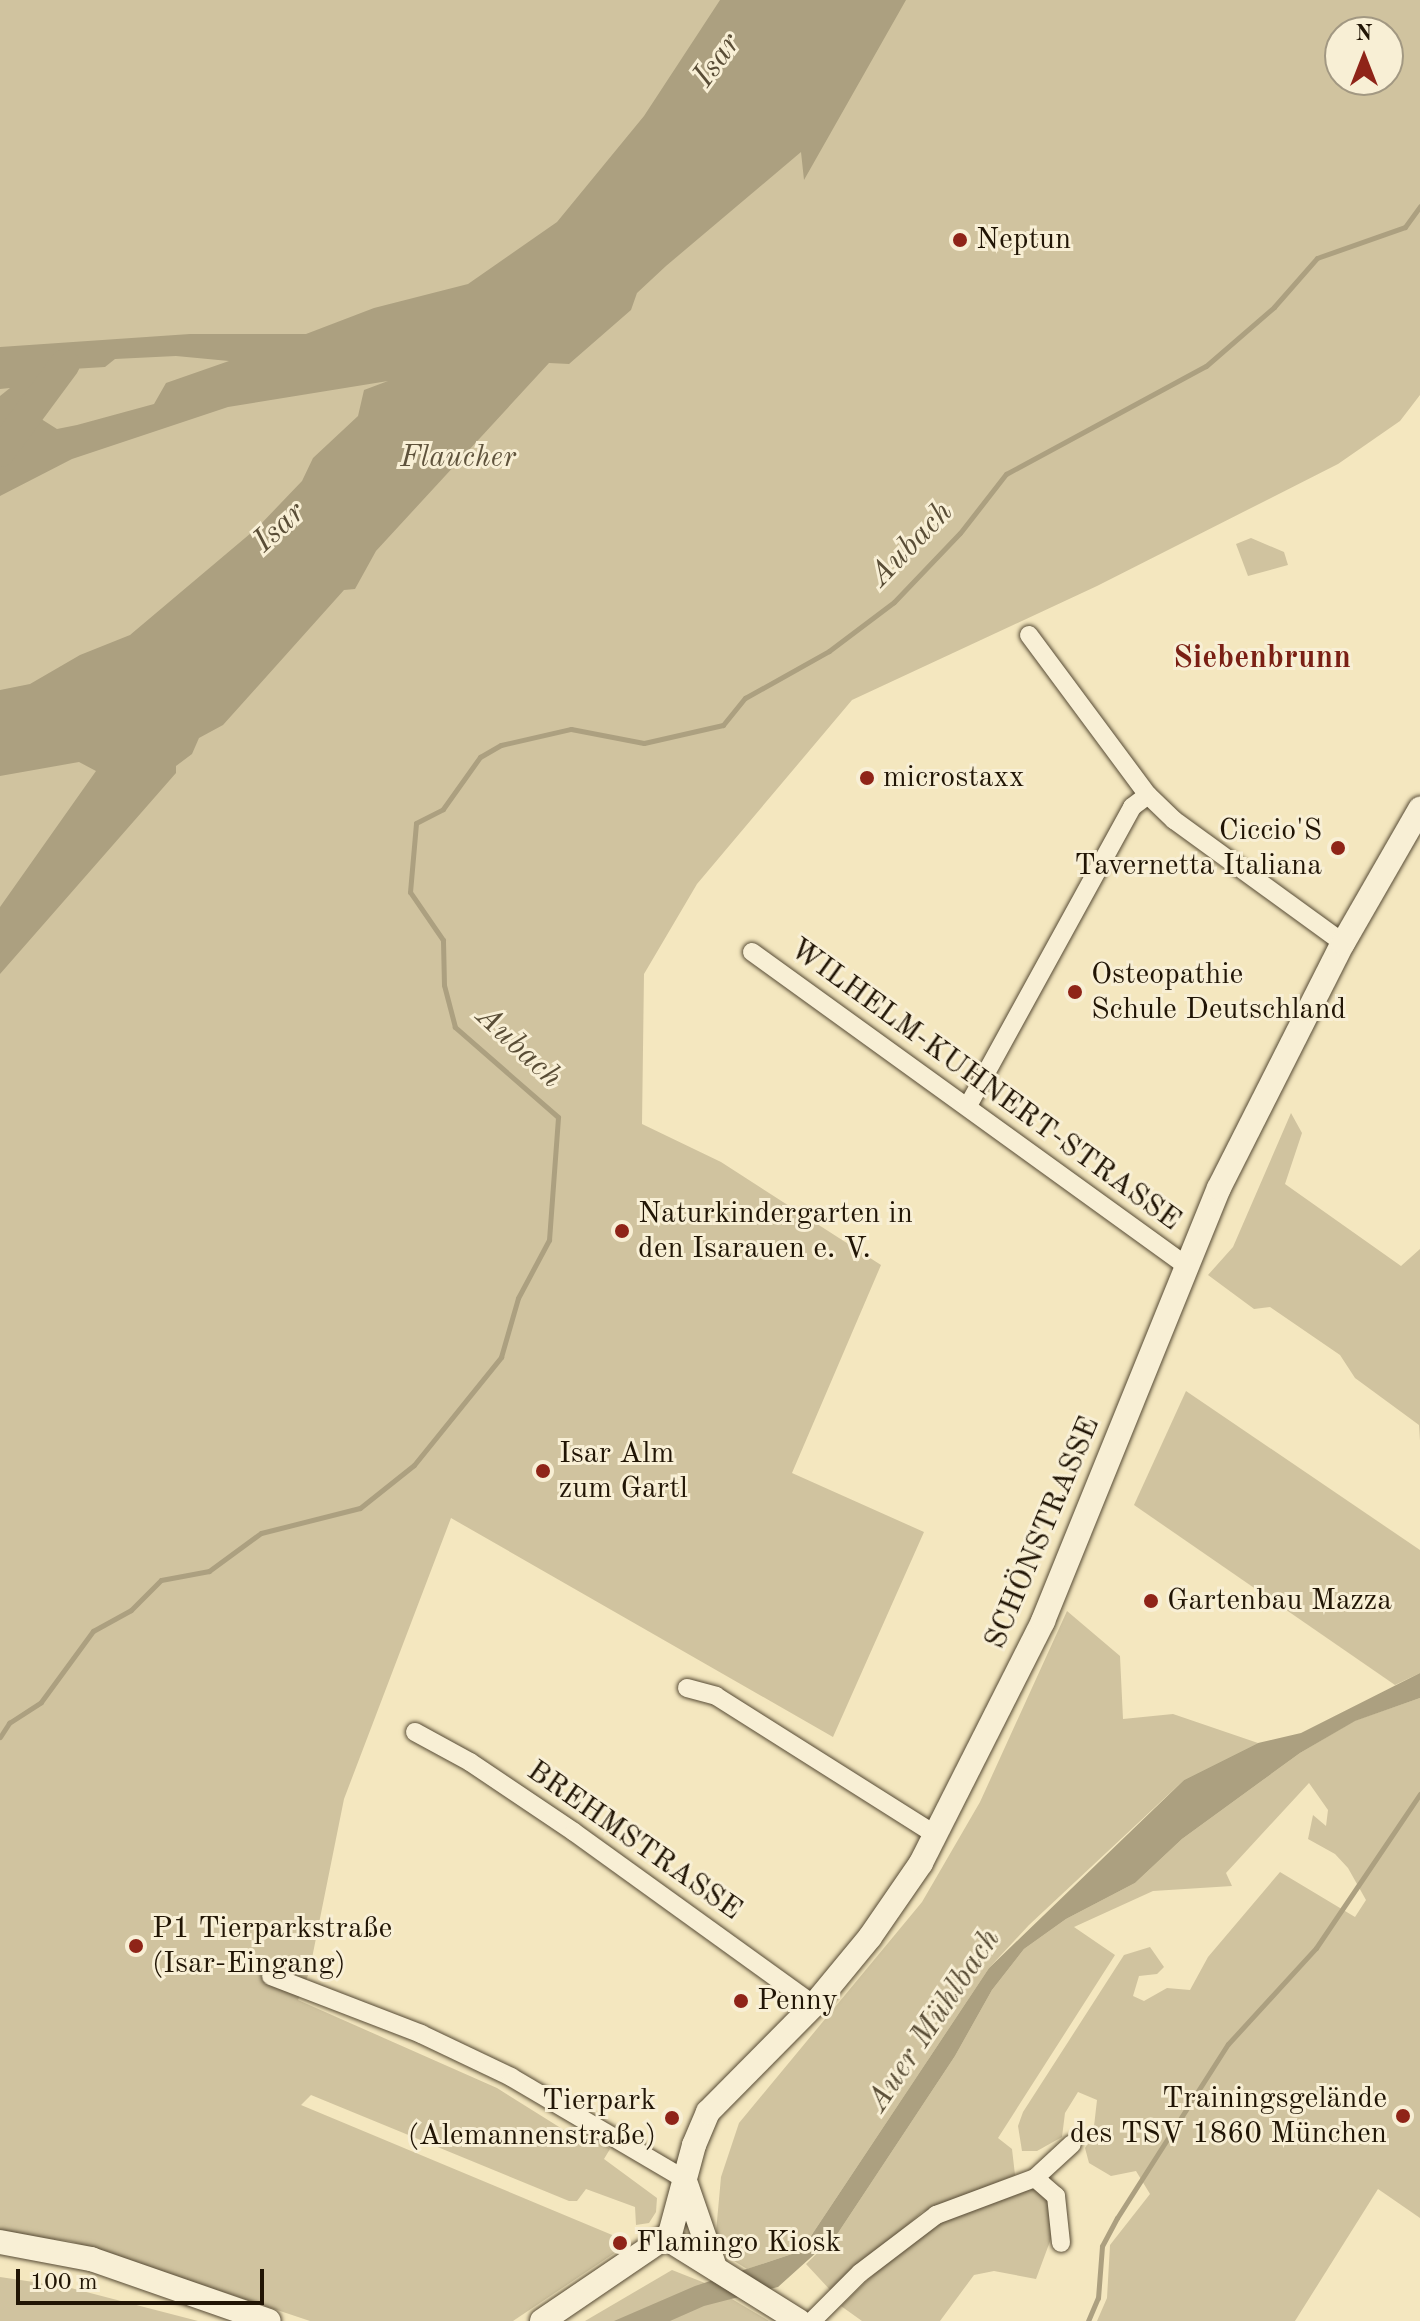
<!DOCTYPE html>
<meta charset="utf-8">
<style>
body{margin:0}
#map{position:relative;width:1420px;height:2321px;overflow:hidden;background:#f4e7bf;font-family:"Old Standard TT",serif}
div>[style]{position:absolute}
.green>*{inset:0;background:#d0c39f}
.water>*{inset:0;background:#aca080}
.stream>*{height:5px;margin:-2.5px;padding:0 2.5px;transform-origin:2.5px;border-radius:2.5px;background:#aca080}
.river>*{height:30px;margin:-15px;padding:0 15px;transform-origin:15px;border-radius:15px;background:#aca080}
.roads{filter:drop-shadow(0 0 2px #564a34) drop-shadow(0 0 2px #564a34)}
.street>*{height:18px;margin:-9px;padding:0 9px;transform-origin:9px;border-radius:9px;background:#f8efd5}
.secondary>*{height:24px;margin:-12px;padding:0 12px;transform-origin:12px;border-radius:12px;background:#f8efd5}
.dots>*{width:22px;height:22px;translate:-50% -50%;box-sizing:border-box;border:4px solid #f8efd5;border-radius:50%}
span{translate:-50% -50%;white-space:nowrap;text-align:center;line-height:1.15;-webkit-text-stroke:6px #f8efd5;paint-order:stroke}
.poi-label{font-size:30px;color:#211505}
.left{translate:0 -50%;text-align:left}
.right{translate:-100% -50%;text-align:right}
.park-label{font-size:30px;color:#5e523b;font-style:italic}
.street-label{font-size:30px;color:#211505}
.water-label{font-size:32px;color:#594d36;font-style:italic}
.neighbourhood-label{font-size:32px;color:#7a1f14;font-weight:700}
.north{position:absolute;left:1324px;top:16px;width:80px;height:80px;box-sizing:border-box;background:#f8efd5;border:2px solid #a29882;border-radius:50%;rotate:0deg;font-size:22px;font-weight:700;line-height:32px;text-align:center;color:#211505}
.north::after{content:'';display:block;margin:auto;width:28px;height:36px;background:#8f2418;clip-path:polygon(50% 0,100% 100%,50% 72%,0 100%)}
.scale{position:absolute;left:16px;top:2269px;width:248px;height:36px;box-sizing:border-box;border:4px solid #211505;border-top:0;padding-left:10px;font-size:24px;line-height:28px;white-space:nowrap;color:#211505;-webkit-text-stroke:6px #f8efd5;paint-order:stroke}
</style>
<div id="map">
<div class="green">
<div style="clip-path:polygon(evenodd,0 0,1420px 0,1420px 395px,1400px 421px,1338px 464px,1097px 586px,852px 700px,697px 884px,644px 974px,642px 1124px,721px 1162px,881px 1265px,792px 1473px,924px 1532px,833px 1737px,451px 1518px,344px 1799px,309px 1973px,298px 2000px,497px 2088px,580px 2140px,586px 2132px,610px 2149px,604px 2159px,657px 2198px,656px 2212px,649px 2223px,636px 2225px,635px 2207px,586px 2189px,577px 2201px,569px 2201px,311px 2095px,301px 2105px,617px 2237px,612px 2245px,619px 2250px,513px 2321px,310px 2321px,70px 2241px,0 2233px,0 0,1340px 32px,1388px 32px,1388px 80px,1340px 80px,1340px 32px)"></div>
<div style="clip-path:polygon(1251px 538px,1284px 552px,1288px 565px,1248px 576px,1236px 544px)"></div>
<div style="clip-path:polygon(1291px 1113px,1302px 1133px,1285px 1184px,1401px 1266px,1420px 1249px,1420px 1441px,1419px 1425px,1355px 1378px,1340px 1355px,1270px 1307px,1254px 1309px,1208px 1275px,1233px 1247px)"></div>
<div style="clip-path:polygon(1186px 1391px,1420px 1550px,1420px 1673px,1395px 1685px,1134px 1505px)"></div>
<div style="clip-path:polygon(1067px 1611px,1120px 1656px,1123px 1719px,1173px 1714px,1258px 1743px,1184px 1780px,1029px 1925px,989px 1968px,801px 2251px,747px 2269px,726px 2256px,716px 2232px,721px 2177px,739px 2123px,922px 1902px,980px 1802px)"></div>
<div style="clip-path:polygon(1420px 1698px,1420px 2218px,1378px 2189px,1295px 2321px,1097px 2321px,1107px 2298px,1110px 2245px,1150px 2194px,1136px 2171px,1111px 2176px,1089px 2163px,1085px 2148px,1093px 2135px,1097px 2100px,1078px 2092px,1065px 2113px,1062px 2137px,1037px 2151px,1022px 2151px,1018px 2126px,1023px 2112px,1124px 1955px,1150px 1947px,1164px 1967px,1157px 1974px,1139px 1976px,1133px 1996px,1144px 2001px,1167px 1988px,1190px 1990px,1208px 1957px,1280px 1872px,1355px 1917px,1366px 1900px,1348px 1868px,1335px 1854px,1308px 1839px,1313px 1815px,1326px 1826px,1328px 1810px,1309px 1783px,1226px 1873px,1232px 1886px,1153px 1891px,1074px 1927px,1115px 1955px,998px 2138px,1012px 2149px,1015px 2175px,922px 2212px,832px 2292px,806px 2264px,838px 2233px,955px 2056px,992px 1990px,1024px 1949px,1066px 1919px,1135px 1883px,1182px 1839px,1300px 1753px,1354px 1721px)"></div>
<div style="clip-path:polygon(1027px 2188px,1039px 2190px,1050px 2206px,1055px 2228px,1036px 2279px,994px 2271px,974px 2275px,940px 2321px,862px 2321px,841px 2306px,900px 2249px,939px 2222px)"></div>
<div style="clip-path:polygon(672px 2270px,705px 2283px,769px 2321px,585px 2321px)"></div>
<div style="clip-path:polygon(0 2277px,67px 2287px,198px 2321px,0 2321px)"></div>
</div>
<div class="water">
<div style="clip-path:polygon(evenodd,720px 0,906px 0,804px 180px,801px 152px,666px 266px,637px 293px,631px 310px,569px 364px,549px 363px,376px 551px,355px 589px,344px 590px,223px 725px,199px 738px,192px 754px,176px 766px,176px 773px,0 974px,0 907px,96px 771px,79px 762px,0 776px,0 690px,30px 684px,80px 655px,130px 635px,258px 527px,302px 481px,313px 458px,358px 416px,364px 390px,388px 381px,228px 407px,72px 459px,0 496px,0 396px,10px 388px,0 389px,0 347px,190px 334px,306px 334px,374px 308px,468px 284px,557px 222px,644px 116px,720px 0,176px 356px,229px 361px,166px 383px,154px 404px,77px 425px,57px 429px,27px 410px,72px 369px,105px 367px,115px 359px,176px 356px)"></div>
<div style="clip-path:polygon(1420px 1673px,1420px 1698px,1355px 1721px,1300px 1753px,1182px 1839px,1135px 1883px,1066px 1919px,1024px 1949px,992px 1990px,955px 2056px,838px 2233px,778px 2287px,704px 2306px,670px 2321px,614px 2321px,695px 2286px,801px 2251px,989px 1968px,1184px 1780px,1258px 1743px,1301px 1733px)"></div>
</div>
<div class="stream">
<div style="left:0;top:1737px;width:17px;rotate:-57deg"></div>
<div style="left:9px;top:1723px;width:38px;rotate:-33deg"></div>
<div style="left:41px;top:1702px;width:88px;rotate:-53.8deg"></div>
<div style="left:93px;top:1631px;width:43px;rotate:-28.9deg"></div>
<div style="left:131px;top:1610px;width:42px;rotate:-45deg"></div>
<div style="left:161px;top:1580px;width:49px;rotate:-10.6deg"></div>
<div style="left:209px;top:1571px;width:64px;rotate:-36.2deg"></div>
<div style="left:261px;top:1533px;width:102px;rotate:-14.2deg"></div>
<div style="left:360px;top:1508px;width:69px;rotate:-38.5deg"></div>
<div style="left:414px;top:1465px;width:139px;rotate:-51.1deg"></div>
<div style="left:501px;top:1357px;width:61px;rotate:-73.9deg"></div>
<div style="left:518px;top:1298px;width:66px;rotate:-61.9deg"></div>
<div style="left:549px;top:1240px;width:123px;rotate:-85.8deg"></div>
<div style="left:558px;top:1117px;width:137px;rotate:-138.9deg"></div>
<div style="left:455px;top:1027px;width:43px;rotate:-104.7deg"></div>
<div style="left:444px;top:985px;width:45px;rotate:-91.3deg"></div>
<div style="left:443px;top:940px;width:58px;rotate:-124.5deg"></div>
<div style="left:410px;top:892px;width:69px;rotate:-85deg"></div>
<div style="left:416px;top:823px;width:30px;rotate:-27deg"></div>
<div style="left:443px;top:809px;width:64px;rotate:-54.6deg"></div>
<div style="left:480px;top:757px;width:24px;rotate:-30deg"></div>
<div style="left:501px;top:745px;width:72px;rotate:-12.9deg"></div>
<div style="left:571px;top:729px;width:74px;rotate:10.9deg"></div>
<div style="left:644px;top:743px;width:81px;rotate:-12.8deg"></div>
<div style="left:723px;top:725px;width:35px;rotate:-51deg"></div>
<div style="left:745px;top:698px;width:96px;rotate:-29.2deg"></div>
<div style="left:829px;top:651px;width:81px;rotate:-37deg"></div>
<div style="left:894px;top:602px;width:95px;rotate:-46.3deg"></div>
<div style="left:960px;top:533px;width:75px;rotate:-52.1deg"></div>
<div style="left:1006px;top:474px;width:227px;rotate:-28.4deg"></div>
<div style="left:1206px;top:366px;width:90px;rotate:-40.9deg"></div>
<div style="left:1274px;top:307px;width:65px;rotate:-48.7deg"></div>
<div style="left:1317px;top:258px;width:93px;rotate:-19.4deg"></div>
<div style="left:1405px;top:227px;width:26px;rotate:-54deg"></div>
<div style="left:1088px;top:2321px;width:25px;rotate:-67deg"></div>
<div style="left:1098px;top:2298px;width:52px;rotate:-85.6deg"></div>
<div style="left:1102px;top:2246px;width:32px;rotate:-62deg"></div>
<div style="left:1117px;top:2218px;width:206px;rotate:-57.5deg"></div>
<div style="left:1228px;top:2044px;width:130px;rotate:-47.5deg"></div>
<div style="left:1316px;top:1948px;width:186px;rotate:-56deg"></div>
</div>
<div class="river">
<div style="left:0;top:452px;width:109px;rotate:-53.5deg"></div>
</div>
<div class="roads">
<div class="street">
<div style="left:1029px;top:635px;width:199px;rotate:53.4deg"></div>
<div style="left:1148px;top:795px;width:36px;rotate:44deg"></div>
<div style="left:1174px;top:820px;width:209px;rotate:36deg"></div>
<div style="left:752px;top:952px;width:533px;rotate:35.84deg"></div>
<div style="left:969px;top:1104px;width:339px;rotate:-61.2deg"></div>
<div style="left:1132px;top:807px;width:20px;rotate:-37deg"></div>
<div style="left:687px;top:1688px;width:30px;rotate:15deg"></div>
<div style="left:716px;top:1696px;width:260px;rotate:32.3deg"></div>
<div style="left:415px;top:1732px;width:63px;rotate:28.6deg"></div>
<div style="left:470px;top:1762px;width:125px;rotate:33.9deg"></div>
<div style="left:574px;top:1832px;width:296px;rotate:35.8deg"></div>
<div style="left:271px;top:1976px;width:161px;rotate:21.1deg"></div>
<div style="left:421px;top:2034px;width:100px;rotate:25.5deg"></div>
<div style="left:511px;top:2077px;width:203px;rotate:30.5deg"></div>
<div style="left:1035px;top:2178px;width:28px;rotate:41deg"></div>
<div style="left:1056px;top:2196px;width:47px;rotate:83.9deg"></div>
<div style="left:812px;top:2321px;width:68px;rotate:-45deg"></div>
<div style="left:860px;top:2273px;width:96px;rotate:-37.3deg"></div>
<div style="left:936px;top:2215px;width:106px;rotate:-20.5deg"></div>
<div style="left:1035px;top:2178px;width:50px;rotate:-42.6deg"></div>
</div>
<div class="secondary">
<div style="left:686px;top:2184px;width:86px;rotate:70.9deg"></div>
<div style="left:666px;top:2238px;width:157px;rotate:32deg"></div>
<div style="left:0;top:2242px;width:93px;rotate:10.6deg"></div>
<div style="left:91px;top:2259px;width:188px;rotate:19.2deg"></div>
<div style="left:542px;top:2321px;width:155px;rotate:-34.2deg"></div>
<div style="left:670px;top:2234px;width:92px;rotate:-74.9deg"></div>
<div style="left:694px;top:2145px;width:36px;rotate:-67deg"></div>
<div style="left:708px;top:2112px;width:151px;rotate:-45.3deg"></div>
<div style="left:814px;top:2005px;width:88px;rotate:-50.5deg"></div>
<div style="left:870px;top:1937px;width:90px;rotate:-55.4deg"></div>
<div style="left:921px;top:1863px;width:271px;rotate:-63.2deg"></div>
<div style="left:1043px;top:1621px;width:467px;rotate:-67.9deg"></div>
<div style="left:1219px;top:1188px;width:275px;rotate:-63.2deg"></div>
<div style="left:1343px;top:943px;width:155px;rotate:-60.1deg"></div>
</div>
</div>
<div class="dots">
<div style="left:960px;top:240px;background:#8f2418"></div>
<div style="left:867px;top:778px;background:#8f2418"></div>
<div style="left:1338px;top:848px;background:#8f2418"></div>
<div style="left:1075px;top:992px;background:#8f2418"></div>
<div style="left:622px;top:1231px;background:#8f2418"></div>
<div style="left:543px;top:1471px;background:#8f2418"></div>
<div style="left:1151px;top:1601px;background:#8f2418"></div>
<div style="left:136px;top:1946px;background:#8f2418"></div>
<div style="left:741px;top:2001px;background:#8f2418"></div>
<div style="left:1403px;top:2116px;background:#8f2418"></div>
<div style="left:672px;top:2118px;background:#8f2418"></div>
<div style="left:620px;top:2243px;background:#8f2418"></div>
</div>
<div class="poi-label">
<span class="left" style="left:976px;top:240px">Neptun</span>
<span class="left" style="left:883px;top:778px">microstaxx</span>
<span class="right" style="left:1322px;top:848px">Ciccio'S<br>Tavernetta Italiana</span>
<span class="left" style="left:1091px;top:992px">Osteopathie<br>Schule Deutschland</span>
<span class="left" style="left:638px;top:1231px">Naturkindergarten in<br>den Isarauen e. V.</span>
<span class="left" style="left:559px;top:1471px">Isar Alm<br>zum Gartl</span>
<span class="left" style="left:1167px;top:1601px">Gartenbau Mazza</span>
<span class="left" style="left:152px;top:1946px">P1 Tierparkstraße<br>(Isar-Eingang)</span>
<span class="left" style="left:757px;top:2001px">Penny</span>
<span class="right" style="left:1387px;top:2116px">Trainingsgelände<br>des TSV 1860 München</span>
<span class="right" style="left:656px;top:2118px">Tierpark<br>(Alemannenstraße)</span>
<span class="left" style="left:636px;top:2243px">Flamingo Kiosk</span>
</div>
<div class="park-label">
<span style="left:458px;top:458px">Flaucher</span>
</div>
<div class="street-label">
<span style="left:985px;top:1085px;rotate:36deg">WILHELM-KUHNERT-STRASSE</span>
<span style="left:1043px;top:1533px;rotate:-67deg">SCHÖNSTRASSE</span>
<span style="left:634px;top:1841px;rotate:35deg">BREHMSTRASSE</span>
</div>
<div class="water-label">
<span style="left:718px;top:61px;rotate:-54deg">Isar</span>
<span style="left:280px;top:528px;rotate:-43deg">Isar</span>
<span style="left:912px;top:545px;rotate:-46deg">Aubach</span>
<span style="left:518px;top:1048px;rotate:43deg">Aubach</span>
<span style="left:935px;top:2021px;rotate:-56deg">Auer Mühlbach</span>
</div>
<div class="neighbourhood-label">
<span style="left:1262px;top:659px">Siebenbrunn</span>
</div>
<div class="north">N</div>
<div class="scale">100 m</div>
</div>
